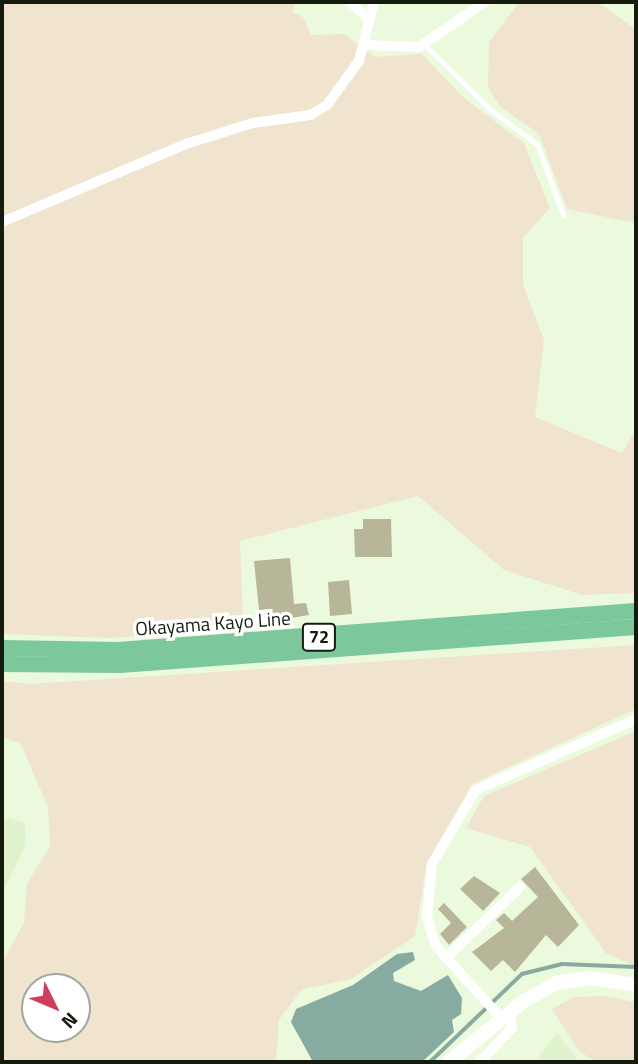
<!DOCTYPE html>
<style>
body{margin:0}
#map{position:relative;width:638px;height:1064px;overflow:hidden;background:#ebfadc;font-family:"Titillium Web",sans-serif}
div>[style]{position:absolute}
.built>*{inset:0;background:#e0f3cd}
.green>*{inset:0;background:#f0e4cf}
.water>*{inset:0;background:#88aba1}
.stream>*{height:3.5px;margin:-1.75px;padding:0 1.75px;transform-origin:1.75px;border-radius:1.75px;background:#88aba1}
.building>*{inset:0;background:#b7b698}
.service>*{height:5px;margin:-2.5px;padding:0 2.5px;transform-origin:2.5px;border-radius:2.5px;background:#fff}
.minor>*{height:10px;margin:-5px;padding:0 5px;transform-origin:5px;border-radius:5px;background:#fff}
.secondary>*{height:14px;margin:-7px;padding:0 7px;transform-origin:7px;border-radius:7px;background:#fff}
.primary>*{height:16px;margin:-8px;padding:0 8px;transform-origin:8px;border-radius:8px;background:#7dc79c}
span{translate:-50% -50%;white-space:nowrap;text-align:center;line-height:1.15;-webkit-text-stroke:7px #fff;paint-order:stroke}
.shield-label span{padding:2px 5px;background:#fff;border:2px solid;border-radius:5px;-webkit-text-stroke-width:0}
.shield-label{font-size:18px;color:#161b10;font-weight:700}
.street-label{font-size:19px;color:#161b10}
.frame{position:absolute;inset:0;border:4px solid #161b10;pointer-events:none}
.north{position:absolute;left:21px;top:973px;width:70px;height:70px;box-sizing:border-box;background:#fff;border:2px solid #a2a49f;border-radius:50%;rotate:133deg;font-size:19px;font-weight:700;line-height:28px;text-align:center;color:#161b10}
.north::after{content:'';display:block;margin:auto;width:24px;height:32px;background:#ce3e5d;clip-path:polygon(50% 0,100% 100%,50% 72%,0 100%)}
</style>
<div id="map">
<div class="built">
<div style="clip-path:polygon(2px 816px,25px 823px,26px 844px,2px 895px)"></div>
<div style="clip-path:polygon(557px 1033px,580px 1062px,534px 1062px)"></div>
</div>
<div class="green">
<div style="clip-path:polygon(2px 2px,297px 2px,292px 12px,303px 17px,311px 35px,344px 34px,375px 57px,422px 54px,464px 98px,524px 143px,550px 208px,523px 238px,523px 285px,544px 340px,535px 417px,622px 453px,636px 429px,636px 593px,582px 595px,504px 570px,418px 496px,240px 541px,243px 621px,213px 631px,110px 638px,2px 634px)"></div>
<div style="clip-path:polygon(519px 2px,598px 2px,636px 30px,636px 223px,567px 209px,539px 134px,501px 107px,488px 87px,489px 42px)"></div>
<div style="clip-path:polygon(evenodd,636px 645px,636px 709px,472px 784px,427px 863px,415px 936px,351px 979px,302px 989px,279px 1020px,276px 1062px,2px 1062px,2px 963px,24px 923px,27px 883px,50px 847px,48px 807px,21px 744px,2px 737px,2px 681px,29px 684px,636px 645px,77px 987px,77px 1029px,35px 1029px,35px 987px,77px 987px)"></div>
<div style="clip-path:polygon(636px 731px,636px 967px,606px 953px,530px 847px,466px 828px,484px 796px)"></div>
<div style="clip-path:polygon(603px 996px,636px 1002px,636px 1062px,596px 1062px,579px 1051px,552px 1009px,574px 997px)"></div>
</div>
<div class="water">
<div style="clip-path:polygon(413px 952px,415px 960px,393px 973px,394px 981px,421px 991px,448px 975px,462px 998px,461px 1014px,452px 1020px,454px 1032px,422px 1062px,313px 1062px,291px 1022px,296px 1009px,353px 985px,397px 954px)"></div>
</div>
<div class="stream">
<div style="left:430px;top:1062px;width:127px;rotate:-43.7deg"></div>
<div style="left:522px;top:974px;width:41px;rotate:-14deg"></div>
<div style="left:562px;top:964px;width:74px;rotate:2.3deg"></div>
</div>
<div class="building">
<div style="clip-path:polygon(363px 519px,391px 519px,392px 557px,355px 557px,354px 529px,363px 529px)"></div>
<div style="clip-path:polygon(290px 558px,294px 604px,306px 603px,309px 615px,273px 621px,272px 609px,259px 610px,254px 561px)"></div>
<div style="clip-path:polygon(349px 580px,352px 614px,330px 616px,328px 582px)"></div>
<div style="clip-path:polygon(535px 867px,579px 925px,558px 947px,546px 935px,515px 972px,503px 960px,491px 971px,472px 952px,504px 928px,496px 920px,504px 913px,512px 921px,538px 897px,521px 879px)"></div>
<div style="clip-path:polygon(474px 876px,500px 893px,483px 911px,460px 889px)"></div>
<div style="clip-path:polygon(444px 903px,467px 927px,449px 945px,440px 934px,451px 923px,438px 909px)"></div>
</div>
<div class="service">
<div style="left:424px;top:44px;width:95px;rotate:44.6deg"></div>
<div style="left:492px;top:111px;width:56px;rotate:36.3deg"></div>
<div style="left:537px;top:144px;width:76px;rotate:69.9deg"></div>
</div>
<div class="minor">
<div style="left:350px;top:2px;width:24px;rotate:42deg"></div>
<div style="left:364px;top:45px;width:55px;rotate:2.1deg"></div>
<div style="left:419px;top:47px;width:80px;rotate:-34.3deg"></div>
<div style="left:2px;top:222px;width:200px;rotate:-23deg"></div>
<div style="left:186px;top:144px;width:70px;rotate:-17.4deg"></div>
<div style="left:253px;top:123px;width:58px;rotate:-8deg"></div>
<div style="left:310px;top:115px;width:20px;rotate:-30deg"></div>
<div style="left:327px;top:105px;width:54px;rotate:-54deg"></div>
<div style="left:359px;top:61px;width:61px;rotate:-75.7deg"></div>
<div style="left:449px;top:955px;width:98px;rotate:-43.8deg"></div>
<div style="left:501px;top:1018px;width:97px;rotate:-132.1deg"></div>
<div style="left:436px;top:946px;width:31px;rotate:-107deg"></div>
<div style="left:427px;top:916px;width:52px;rotate:-84.5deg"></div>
<div style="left:432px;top:864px;width:86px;rotate:-59.3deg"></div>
<div style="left:476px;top:790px;width:175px;rotate:-23.9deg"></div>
<div style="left:480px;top:1062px;width:47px;rotate:-46.7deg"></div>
<div style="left:512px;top:1028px;width:16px;rotate:-97deg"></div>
</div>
<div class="secondary">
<div style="left:449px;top:1062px;width:97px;rotate:-39.1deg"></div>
<div style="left:524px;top:1001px;width:38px;rotate:-29deg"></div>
<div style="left:557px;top:983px;width:33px;rotate:-9deg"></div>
<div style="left:590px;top:978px;width:47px;rotate:8.7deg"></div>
</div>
<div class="primary">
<div style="left:2px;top:648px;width:116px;rotate:1deg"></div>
<div style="left:118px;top:650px;width:519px;rotate:-4.31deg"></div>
<div style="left:2px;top:664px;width:118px;rotate:0.5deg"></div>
<div style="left:120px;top:665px;width:517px;rotate:-4.21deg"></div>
</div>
<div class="shield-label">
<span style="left:319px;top:637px">72</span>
</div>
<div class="street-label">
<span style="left:213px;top:623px;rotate:-4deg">Okayama Kayo Line</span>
</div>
<div class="frame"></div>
<div class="north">N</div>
</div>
